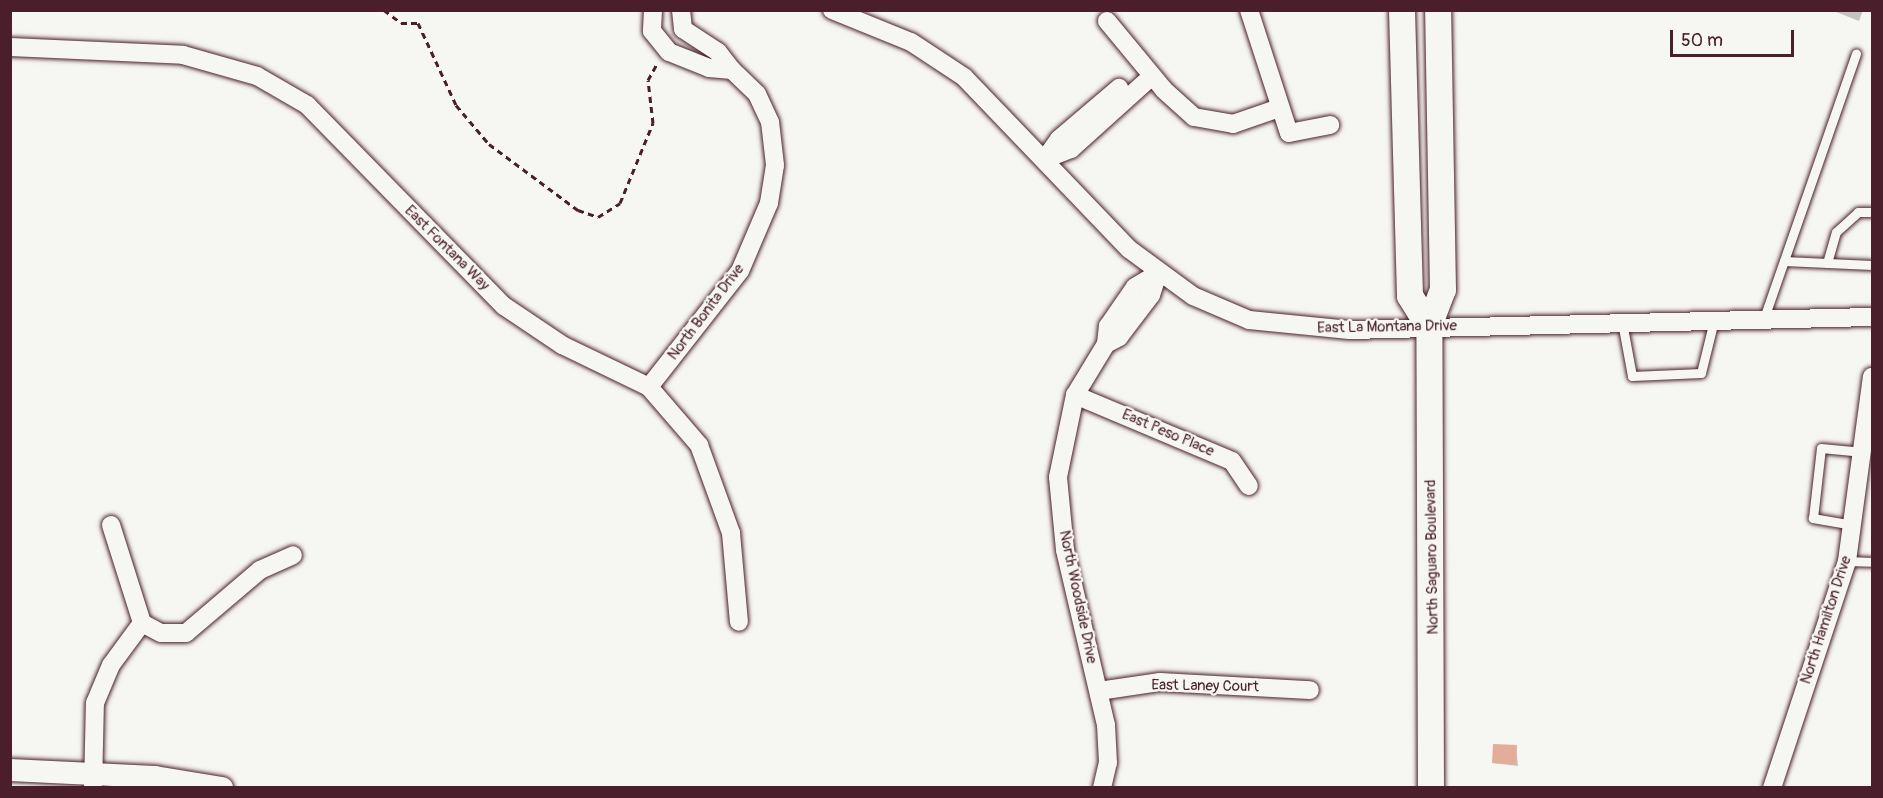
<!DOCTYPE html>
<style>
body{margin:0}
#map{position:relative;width:1883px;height:798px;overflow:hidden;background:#f6f6f2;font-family:Pangolin,sans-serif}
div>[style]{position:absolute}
.shadow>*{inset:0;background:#0003}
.building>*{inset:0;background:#e4ad9a}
.path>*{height:3px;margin-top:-1.5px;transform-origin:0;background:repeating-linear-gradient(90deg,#4a1f2b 0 6px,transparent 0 10.5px)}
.roads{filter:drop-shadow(0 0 2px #4a1f2b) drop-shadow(0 0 2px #4a1f2b)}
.service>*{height:9px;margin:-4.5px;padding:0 4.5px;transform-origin:4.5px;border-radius:4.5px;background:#f6f6f2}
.minor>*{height:18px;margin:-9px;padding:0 9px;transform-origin:9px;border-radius:9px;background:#f6f6f2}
.tertiary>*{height:22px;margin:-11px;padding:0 11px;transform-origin:11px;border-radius:11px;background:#f6f6f2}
.secondary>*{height:26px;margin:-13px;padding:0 13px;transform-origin:13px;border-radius:13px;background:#f6f6f2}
span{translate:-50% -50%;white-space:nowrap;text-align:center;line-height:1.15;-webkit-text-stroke:4.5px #f6f6f2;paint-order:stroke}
.street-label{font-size:15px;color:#4a1f2b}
.frame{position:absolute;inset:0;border:12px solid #4a1f2b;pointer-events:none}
.scale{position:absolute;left:1670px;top:30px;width:124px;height:27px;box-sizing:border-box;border:3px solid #4a1f2b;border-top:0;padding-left:8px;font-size:18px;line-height:21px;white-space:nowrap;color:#4a1f2b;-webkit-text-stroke:4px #f6f6f2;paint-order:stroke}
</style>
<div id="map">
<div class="shadow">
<div style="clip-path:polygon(1831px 10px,1863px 10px,1859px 21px)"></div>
<div style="clip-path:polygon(1516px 746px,1518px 766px,1493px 763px)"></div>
</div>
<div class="building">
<div style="clip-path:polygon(1493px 744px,1517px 745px,1516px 765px,1492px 763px)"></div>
</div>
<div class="path">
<div style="left:384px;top:10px;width:21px;rotate:37deg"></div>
<div style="left:401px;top:23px;width:17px"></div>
<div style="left:418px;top:23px;width:90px;rotate:65.1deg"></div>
<div style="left:456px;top:105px;width:51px;rotate:49.8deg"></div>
<div style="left:489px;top:144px;width:111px;rotate:36.6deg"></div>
<div style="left:578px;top:210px;width:21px;rotate:19deg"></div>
<div style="left:598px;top:217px;width:26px;rotate:-32deg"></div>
<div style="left:620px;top:203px;width:87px;rotate:-67.6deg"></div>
<div style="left:653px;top:123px;width:43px;rotate:-96.6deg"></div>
<div style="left:648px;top:80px;width:18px;rotate:-61deg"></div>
</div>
<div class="roads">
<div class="service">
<div style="left:1784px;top:261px;width:88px;rotate:2.6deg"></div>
<div style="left:1827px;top:263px;width:32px;rotate:-74deg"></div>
<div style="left:1836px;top:232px;width:30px;rotate:-42deg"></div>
<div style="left:1858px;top:212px;width:14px"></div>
<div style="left:1764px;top:318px;width:280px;rotate:-70.8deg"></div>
<div style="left:1622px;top:322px;width:55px;rotate:79.5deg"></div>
<div style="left:1632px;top:376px;width:69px;rotate:-2.5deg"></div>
<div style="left:1701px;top:373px;width:55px;rotate:-76.2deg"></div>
<div style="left:1853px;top:525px;width:41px;rotate:-170.1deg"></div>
<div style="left:1813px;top:518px;width:70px;rotate:-83.5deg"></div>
<div style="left:1821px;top:448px;width:42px;rotate:5.4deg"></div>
<div style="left:1847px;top:561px;width:25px;rotate:2deg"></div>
</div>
<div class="minor">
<div style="left:653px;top:10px;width:21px;rotate:93deg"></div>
<div style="left:652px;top:31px;width:27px;rotate:51deg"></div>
<div style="left:669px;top:52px;width:43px;rotate:21.8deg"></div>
<div style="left:709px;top:68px;width:23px;rotate:5deg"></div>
<div style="left:732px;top:70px;width:23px;rotate:-128deg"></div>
<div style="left:718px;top:52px;width:42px;rotate:-146.7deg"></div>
<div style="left:683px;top:29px;width:19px;rotate:-96deg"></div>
<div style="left:832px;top:10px;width:85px;rotate:22.1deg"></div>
<div style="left:911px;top:42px;width:64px;rotate:33.4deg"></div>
<div style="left:964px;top:77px;width:238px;rotate:46.2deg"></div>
<div style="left:1129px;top:249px;width:79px;rotate:36.3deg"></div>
<div style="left:1193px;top:296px;width:61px;rotate:23.2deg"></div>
<div style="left:1249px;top:320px;width:101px;rotate:5.7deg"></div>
<div style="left:1350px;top:330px;width:522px;rotate:-1.43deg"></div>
<div style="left:1249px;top:10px;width:129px;rotate:72deg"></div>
<div style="left:1289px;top:133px;width:42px;rotate:-11deg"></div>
<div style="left:1107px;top:21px;width:89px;rotate:50.4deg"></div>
<div style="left:1164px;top:90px;width:40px;rotate:42deg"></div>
<div style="left:1194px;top:117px;width:40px;rotate:10deg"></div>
<div style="left:1233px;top:124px;width:49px;rotate:-19.2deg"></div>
<div style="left:10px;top:47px;width:173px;rotate:2.6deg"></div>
<div style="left:183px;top:55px;width:77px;rotate:15.8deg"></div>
<div style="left:257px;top:76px;width:58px;rotate:30.1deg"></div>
<div style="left:307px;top:105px;width:281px;rotate:45.6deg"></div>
<div style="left:504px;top:306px;width:70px;rotate:33.9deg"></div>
<div style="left:562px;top:345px;width:97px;rotate:25.8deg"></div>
<div style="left:649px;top:387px;width:77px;rotate:49.2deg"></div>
<div style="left:699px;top:445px;width:94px;rotate:70deg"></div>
<div style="left:731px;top:533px;width:89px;rotate:84.9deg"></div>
<div style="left:1045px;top:159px;width:28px;rotate:-21deg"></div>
<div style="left:1071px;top:149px;width:109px;rotate:-42deg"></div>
<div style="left:1045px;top:159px;width:24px;rotate:-55deg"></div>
<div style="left:1059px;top:139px;width:79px;rotate:-40.4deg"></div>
<div style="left:1106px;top:344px;width:15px;rotate:-28deg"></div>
<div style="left:1119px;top:337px;width:53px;rotate:-52.7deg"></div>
<div style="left:1151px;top:295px;width:23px;rotate:-72deg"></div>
<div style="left:649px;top:387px;width:147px;rotate:-51.9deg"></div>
<div style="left:740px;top:271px;width:74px;rotate:-66.9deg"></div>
<div style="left:769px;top:203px;width:38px;rotate:-81deg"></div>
<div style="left:775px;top:165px;width:43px;rotate:-96.6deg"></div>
<div style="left:770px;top:122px;width:31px;rotate:-115deg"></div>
<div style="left:757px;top:94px;width:35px;rotate:-136deg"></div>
<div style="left:1075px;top:395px;width:170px;rotate:22.8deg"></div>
<div style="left:1232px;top:461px;width:30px;rotate:56deg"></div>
<div style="left:111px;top:525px;width:103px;rotate:72.4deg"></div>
<div style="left:142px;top:623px;width:21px;rotate:28deg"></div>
<div style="left:161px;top:633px;width:25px"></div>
<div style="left:186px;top:633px;width:97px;rotate:-40.4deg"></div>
<div style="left:260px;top:570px;width:36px;rotate:-24deg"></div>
<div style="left:1099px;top:691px;width:62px;rotate:-8.4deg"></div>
<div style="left:1160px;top:682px;width:150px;rotate:3.1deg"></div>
<div style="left:93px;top:788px;width:85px;rotate:-88.7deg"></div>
<div style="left:95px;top:703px;width:41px;rotate:-67.2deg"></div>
<div style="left:111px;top:665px;width:52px;rotate:-53.6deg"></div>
<div style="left:1102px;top:788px;width:26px;rotate:-77deg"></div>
<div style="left:1108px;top:763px;width:38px;rotate:-93deg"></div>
<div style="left:1106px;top:725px;width:180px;rotate:-103.2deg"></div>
<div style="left:1065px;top:550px;width:73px;rotate:-95.5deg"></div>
<div style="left:1058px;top:477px;width:84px;rotate:-78.3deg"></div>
<div style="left:1075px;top:395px;width:60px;rotate:-58.7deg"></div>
<div style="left:1106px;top:344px;width:18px;rotate:-84deg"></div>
<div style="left:1108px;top:326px;width:47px;rotate:-55.3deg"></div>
<div style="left:1135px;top:287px;width:27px;rotate:-31deg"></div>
<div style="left:1772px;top:788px;width:239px;rotate:-71.7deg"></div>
<div style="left:1847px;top:561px;width:186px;rotate:-82.3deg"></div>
</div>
<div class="tertiary">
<div style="left:10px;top:770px;width:145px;rotate:2.8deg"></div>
<div style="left:155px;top:777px;width:68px;rotate:9.3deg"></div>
</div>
<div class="secondary">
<div style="left:1402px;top:10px;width:286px;rotate:88.4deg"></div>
<div style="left:1410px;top:296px;width:36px;rotate:58deg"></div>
<div style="left:1431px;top:788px;width:462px;rotate:-90.2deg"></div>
<div style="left:1429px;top:326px;width:39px;rotate:-69deg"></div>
<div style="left:1443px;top:290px;width:280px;rotate:-91deg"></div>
</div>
</div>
<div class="street-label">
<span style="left:447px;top:248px;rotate:45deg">East Fontana Way</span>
<span style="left:706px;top:312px;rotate:-53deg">North Bonita Drive</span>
<span style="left:1387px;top:327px;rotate:-1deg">East La Montana Drive</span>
<span style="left:1168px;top:433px;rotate:23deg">East Peso Place</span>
<span style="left:1432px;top:557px;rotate:-91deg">North Saguaro Boulevard</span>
<span style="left:1078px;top:597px;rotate:78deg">North Woodside Drive</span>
<span style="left:1826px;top:620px;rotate:-72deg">North Hamilton Drive</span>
<span style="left:1205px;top:686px;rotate:1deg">East Laney Court</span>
</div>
<div class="frame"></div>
<div class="scale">50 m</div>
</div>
